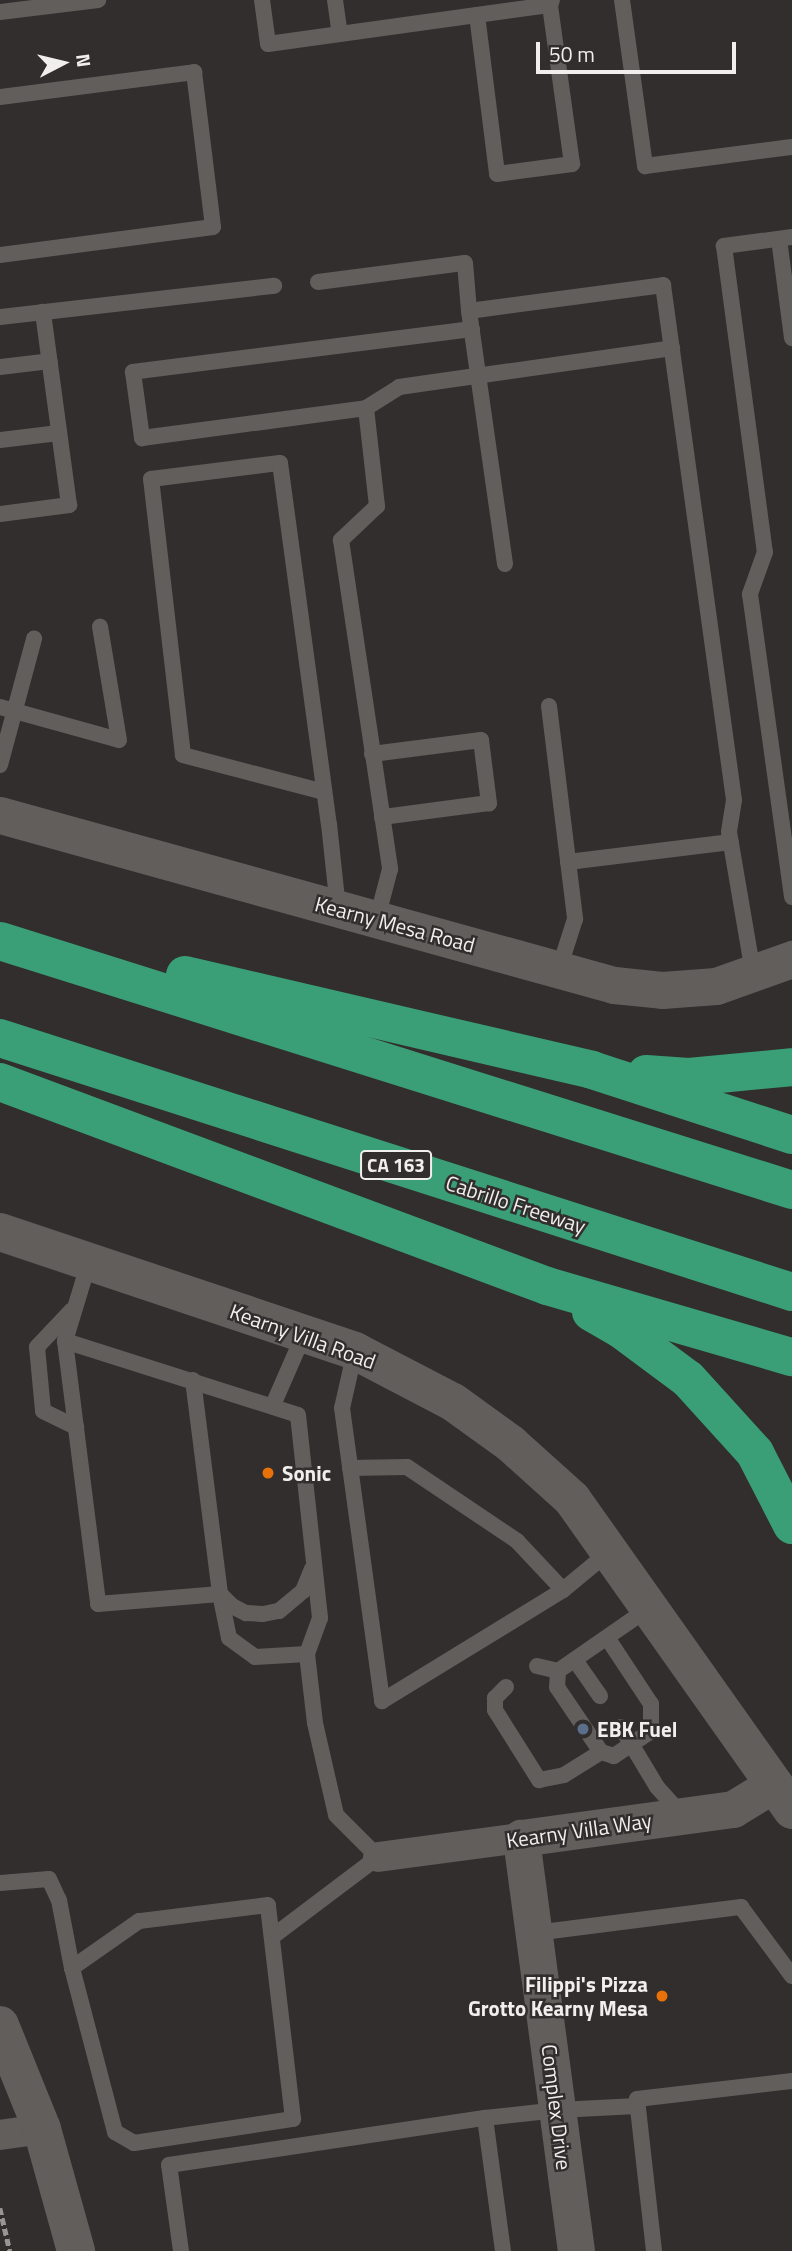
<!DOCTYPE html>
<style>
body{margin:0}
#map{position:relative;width:792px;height:2251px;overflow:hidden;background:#312e2d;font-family:"Titillium Web",sans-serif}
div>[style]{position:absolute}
.path>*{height:4.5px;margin-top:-2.25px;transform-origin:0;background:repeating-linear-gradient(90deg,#989594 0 7px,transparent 0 10.5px)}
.service>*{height:16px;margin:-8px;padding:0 8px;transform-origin:8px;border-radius:8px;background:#615e5c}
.minor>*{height:30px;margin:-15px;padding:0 15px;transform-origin:15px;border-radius:15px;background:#615e5c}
.tertiary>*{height:37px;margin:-18.5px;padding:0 18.5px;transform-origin:18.5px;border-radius:18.5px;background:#615e5c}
.secondary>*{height:38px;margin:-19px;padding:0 19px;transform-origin:19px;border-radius:19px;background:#615e5c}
.motorway>*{height:38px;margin:-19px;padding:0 19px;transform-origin:19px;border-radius:19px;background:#3a9f76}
.dots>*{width:19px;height:19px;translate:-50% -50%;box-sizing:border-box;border:4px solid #312e2d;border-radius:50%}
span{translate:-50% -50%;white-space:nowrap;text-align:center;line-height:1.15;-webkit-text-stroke:5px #312e2d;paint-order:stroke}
.shield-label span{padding:2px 5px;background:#312e2d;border:2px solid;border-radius:5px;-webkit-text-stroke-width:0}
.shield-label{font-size:19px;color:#f1efee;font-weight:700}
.street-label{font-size:21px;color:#f1efee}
.poi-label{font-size:21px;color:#f1efee;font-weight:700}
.left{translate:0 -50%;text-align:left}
.right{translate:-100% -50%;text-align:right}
.north{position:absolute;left:28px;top:28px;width:70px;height:70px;-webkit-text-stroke:5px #312e2d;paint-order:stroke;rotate:83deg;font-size:19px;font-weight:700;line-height:28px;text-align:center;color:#f1efee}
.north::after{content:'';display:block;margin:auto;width:24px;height:32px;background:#f1efee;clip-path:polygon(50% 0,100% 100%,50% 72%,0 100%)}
.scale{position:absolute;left:536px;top:42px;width:200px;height:32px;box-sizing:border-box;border:4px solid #f1efee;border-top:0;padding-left:9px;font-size:21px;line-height:24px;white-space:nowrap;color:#f1efee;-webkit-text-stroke:5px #312e2d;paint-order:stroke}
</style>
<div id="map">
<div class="path">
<div style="left:0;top:2208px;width:44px;rotate:76.9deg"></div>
</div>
<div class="service">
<div style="left:262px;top:0;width:44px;rotate:82.2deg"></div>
<div style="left:268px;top:44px;width:285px;rotate:-7.9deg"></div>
<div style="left:550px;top:5px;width:5px;rotate:-68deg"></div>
<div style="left:335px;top:0;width:34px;rotate:82deg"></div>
<div style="left:622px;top:0;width:168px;rotate:82.1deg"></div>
<div style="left:645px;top:166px;width:148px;rotate:-7.4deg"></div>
<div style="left:0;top:12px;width:99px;rotate:-7deg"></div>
<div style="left:477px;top:15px;width:160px;rotate:82.8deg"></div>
<div style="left:497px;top:174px;width:76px;rotate:-7.6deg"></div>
<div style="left:572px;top:164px;width:161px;rotate:-97.9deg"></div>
<div style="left:0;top:97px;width:196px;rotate:-7.3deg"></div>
<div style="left:194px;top:72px;width:156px;rotate:83deg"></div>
<div style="left:213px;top:227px;width:215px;rotate:172.5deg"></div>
<div style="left:792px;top:237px;width:69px;rotate:172.5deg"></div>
<div style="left:724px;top:246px;width:309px;rotate:82.4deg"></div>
<div style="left:765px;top:552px;width:45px;rotate:109.7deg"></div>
<div style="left:750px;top:594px;width:306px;rotate:82.1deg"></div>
<div style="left:779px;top:239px;width:100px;rotate:82.5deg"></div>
<div style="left:318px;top:282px;width:148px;rotate:-7.4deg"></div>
<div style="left:465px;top:263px;width:48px;rotate:85.2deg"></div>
<div style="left:0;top:317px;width:276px;rotate:-6.5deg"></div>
<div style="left:472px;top:329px;width:342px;rotate:172.8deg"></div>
<div style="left:133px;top:372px;width:67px;rotate:82.2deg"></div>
<div style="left:142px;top:438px;width:226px;rotate:-7.6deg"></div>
<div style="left:366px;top:408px;width:39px;rotate:-32deg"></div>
<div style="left:399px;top:387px;width:276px;rotate:-8.1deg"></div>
<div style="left:0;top:367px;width:50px;rotate:-6.8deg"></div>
<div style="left:366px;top:408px;width:99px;rotate:83.6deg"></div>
<div style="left:377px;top:506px;width:50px;rotate:136.6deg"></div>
<div style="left:341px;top:540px;width:333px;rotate:81.5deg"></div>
<div style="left:390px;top:869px;width:52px;rotate:104.6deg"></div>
<div style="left:0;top:440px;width:59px;rotate:-6.8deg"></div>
<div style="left:0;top:514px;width:70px;rotate:-7.4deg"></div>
<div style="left:69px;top:505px;width:195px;rotate:-97.7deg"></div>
<div style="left:505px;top:564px;width:256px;rotate:-98.1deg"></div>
<div style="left:469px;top:311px;width:196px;rotate:-7.6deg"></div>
<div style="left:663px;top:285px;width:520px;rotate:82.15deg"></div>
<div style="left:734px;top:800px;width:32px;rotate:99deg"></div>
<div style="left:729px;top:832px;width:143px;rotate:80.3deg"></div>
<div style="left:549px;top:706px;width:215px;rotate:83deg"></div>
<div style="left:575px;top:919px;width:52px;rotate:107.7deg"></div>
<div style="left:0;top:707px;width:123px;rotate:15.5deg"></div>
<div style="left:119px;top:740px;width:115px;rotate:-99.5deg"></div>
<div style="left:372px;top:754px;width:110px;rotate:-7.3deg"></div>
<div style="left:481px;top:740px;width:64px;rotate:82.8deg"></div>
<div style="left:489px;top:803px;width:108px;rotate:172.5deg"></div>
<div style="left:0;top:765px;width:131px;rotate:-74.9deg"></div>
<div style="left:324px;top:792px;width:146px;rotate:-165.3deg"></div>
<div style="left:183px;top:755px;width:278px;rotate:-96.6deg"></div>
<div style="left:151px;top:479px;width:130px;rotate:-7.1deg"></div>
<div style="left:280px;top:463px;width:364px;rotate:82.3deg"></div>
<div style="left:329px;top:824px;width:84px;rotate:83.9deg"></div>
<div style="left:568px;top:862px;width:164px;rotate:-7deg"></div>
<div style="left:89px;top:1262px;width:83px;rotate:106.9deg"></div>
<div style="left:65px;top:1341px;width:265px;rotate:82.8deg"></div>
<div style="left:98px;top:1604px;width:122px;rotate:-4.7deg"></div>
<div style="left:220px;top:1594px;width:45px;rotate:78.4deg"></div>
<div style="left:229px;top:1638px;width:32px;rotate:36deg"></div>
<div style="left:255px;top:1657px;width:52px;rotate:-3.3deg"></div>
<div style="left:72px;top:1310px;width:51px;rotate:133.4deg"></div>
<div style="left:37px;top:1347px;width:64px;rotate:84.6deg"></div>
<div style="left:43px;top:1411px;width:37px;rotate:26deg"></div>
<div style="left:65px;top:1341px;width:244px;rotate:17.6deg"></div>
<div style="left:298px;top:1415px;width:204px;rotate:83.8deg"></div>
<div style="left:320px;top:1618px;width:38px;rotate:110deg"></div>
<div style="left:307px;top:1654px;width:69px;rotate:83.4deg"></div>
<div style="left:315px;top:1723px;width:94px;rotate:77.1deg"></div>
<div style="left:336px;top:1815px;width:59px;rotate:45deg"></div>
<div style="left:378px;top:1857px;width:133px;rotate:143deg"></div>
<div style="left:355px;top:1351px;width:58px;rotate:102.8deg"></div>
<div style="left:342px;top:1408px;width:296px;rotate:82.2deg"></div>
<div style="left:382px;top:1701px;width:212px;rotate:-31.5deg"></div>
<div style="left:563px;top:1590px;width:60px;rotate:-39.6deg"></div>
<div style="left:193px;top:1380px;width:216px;rotate:82.8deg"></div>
<div style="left:220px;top:1594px;width:17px;rotate:45deg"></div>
<div style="left:232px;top:1606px;width:16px;rotate:27deg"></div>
<div style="left:246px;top:1613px;width:17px;rotate:3deg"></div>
<div style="left:263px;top:1614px;width:16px;rotate:-11deg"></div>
<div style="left:279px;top:1611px;width:31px;rotate:-40deg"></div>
<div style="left:303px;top:1591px;width:24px;rotate:-68deg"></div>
<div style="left:273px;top:1405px;width:77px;rotate:-66.4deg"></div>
<div style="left:350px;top:1468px;width:57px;rotate:-1deg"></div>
<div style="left:407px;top:1467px;width:133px;rotate:33.9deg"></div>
<div style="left:517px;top:1541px;width:67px;rotate:46.8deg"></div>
<div style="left:608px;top:1639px;width:78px;rotate:56.5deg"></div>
<div style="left:651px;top:1704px;width:27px;rotate:90deg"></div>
<div style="left:651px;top:1731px;width:45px;rotate:146deg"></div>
<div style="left:614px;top:1756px;width:14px;rotate:-163deg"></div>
<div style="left:601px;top:1752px;width:78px;rotate:-124.1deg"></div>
<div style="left:557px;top:1687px;width:16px;rotate:-86deg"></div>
<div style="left:558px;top:1671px;width:111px;rotate:-34.7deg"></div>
<div style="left:575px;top:1660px;width:44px;rotate:55.2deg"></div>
<div style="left:537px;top:1666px;width:22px;rotate:13deg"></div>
<div style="left:506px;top:1687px;width:16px;rotate:135deg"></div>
<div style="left:495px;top:1698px;width:12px;rotate:90deg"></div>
<div style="left:495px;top:1710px;width:83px;rotate:57.8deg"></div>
<div style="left:539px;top:1780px;width:25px;rotate:-11deg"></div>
<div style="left:564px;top:1775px;width:44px;rotate:-31.9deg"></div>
<div style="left:621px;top:1727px;width:70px;rotate:59deg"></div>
<div style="left:657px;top:1787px;width:36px;rotate:48deg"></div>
<div style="left:0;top:1883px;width:49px;rotate:-4.7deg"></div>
<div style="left:49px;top:1879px;width:23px;rotate:65deg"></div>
<div style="left:59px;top:1900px;width:69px;rotate:79.2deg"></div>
<div style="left:72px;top:1968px;width:170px;rotate:75.3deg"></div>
<div style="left:115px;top:2132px;width:22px;rotate:30deg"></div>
<div style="left:134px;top:2143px;width:161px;rotate:-8.6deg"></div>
<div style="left:293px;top:2119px;width:215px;rotate:-96.7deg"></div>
<div style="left:268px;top:1905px;width:130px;rotate:172.9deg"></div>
<div style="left:139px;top:1921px;width:82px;rotate:145deg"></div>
<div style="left:535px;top:1933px;width:208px;rotate:-7.2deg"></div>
<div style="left:741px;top:1907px;width:86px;rotate:53.5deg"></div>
<div style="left:485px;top:2118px;width:134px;rotate:82.3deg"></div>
<div style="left:181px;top:2251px;width:87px;rotate:-97.9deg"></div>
<div style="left:169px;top:2165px;width:319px;rotate:-8.5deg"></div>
<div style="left:485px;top:2118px;width:73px;rotate:-6.3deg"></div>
<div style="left:558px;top:2110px;width:79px;rotate:-2.9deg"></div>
<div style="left:654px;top:2251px;width:153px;rotate:-96.4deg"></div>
<div style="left:637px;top:2099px;width:156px;rotate:-6.6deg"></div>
</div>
<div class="minor">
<div style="left:378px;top:1857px;width:144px;rotate:-7.6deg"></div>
<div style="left:0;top:2135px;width:42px;rotate:-8.1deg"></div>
</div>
<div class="tertiary">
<div style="left:0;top:815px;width:637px;rotate:15.48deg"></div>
<div style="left:614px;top:985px;width:48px;rotate:5.9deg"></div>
<div style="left:662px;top:990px;width:54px;rotate:-4.2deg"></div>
<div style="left:716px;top:986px;width:81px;rotate:-19.6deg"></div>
<div style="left:576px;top:2251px;width:417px;rotate:-97.6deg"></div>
<div style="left:521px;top:1838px;width:214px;rotate:-7.8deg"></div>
<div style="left:733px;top:1809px;width:48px;rotate:-31.4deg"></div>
</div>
<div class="secondary">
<div style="left:0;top:1232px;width:374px;rotate:18.5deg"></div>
<div style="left:355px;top:1351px;width:110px;rotate:27.5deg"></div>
<div style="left:453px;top:1402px;width:72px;rotate:35.9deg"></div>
<div style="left:511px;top:1444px;width:82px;rotate:42deg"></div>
<div style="left:572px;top:1499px;width:381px;rotate:54.7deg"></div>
<div style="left:0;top:2025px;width:112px;rotate:68deg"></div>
<div style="left:42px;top:2129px;width:127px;rotate:74.4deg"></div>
</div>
<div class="motorway">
<div style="left:0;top:941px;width:830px;rotate:17.45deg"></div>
<div style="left:185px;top:975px;width:418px;rotate:13.1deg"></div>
<div style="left:592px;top:1070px;width:210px;rotate:18deg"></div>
<div style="left:0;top:1038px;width:832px;rotate:17.78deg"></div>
<div style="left:646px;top:1074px;width:43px;rotate:4deg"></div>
<div style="left:689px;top:1077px;width:103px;rotate:-5.5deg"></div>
<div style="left:0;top:1082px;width:584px;rotate:20.45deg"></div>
<div style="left:547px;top:1286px;width:255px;rotate:16.2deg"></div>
<div style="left:591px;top:1312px;width:36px;rotate:30deg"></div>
<div style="left:622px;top:1330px;width:82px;rotate:36.6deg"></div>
<div style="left:688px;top:1379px;width:100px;rotate:47.8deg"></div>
<div style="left:755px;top:1453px;width:81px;rotate:62.8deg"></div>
</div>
<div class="dots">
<div style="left:268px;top:1473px;background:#e8710a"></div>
<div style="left:583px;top:1729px;background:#5c6f8a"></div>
<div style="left:662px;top:1996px;background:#e8710a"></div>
</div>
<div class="shield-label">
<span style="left:396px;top:1165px">CA 163</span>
</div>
<div class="street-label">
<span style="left:395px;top:924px;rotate:15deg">Kearny Mesa Road</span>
<span style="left:516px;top:1204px;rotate:18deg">Cabrillo Freeway</span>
<span style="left:303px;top:1336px;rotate:20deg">Kearny Villa Road</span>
<span style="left:579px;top:1830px;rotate:-8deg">Kearny Villa Way</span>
<span style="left:557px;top:2107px;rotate:83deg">Complex Drive</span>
</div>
<div class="poi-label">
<span class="left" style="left:282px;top:1473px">Sonic</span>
<span class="left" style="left:597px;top:1729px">EBK Fuel</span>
<span class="right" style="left:648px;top:1996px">Filippi's Pizza<br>Grotto Kearny Mesa</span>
</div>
<div class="north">N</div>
<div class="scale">50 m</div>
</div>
